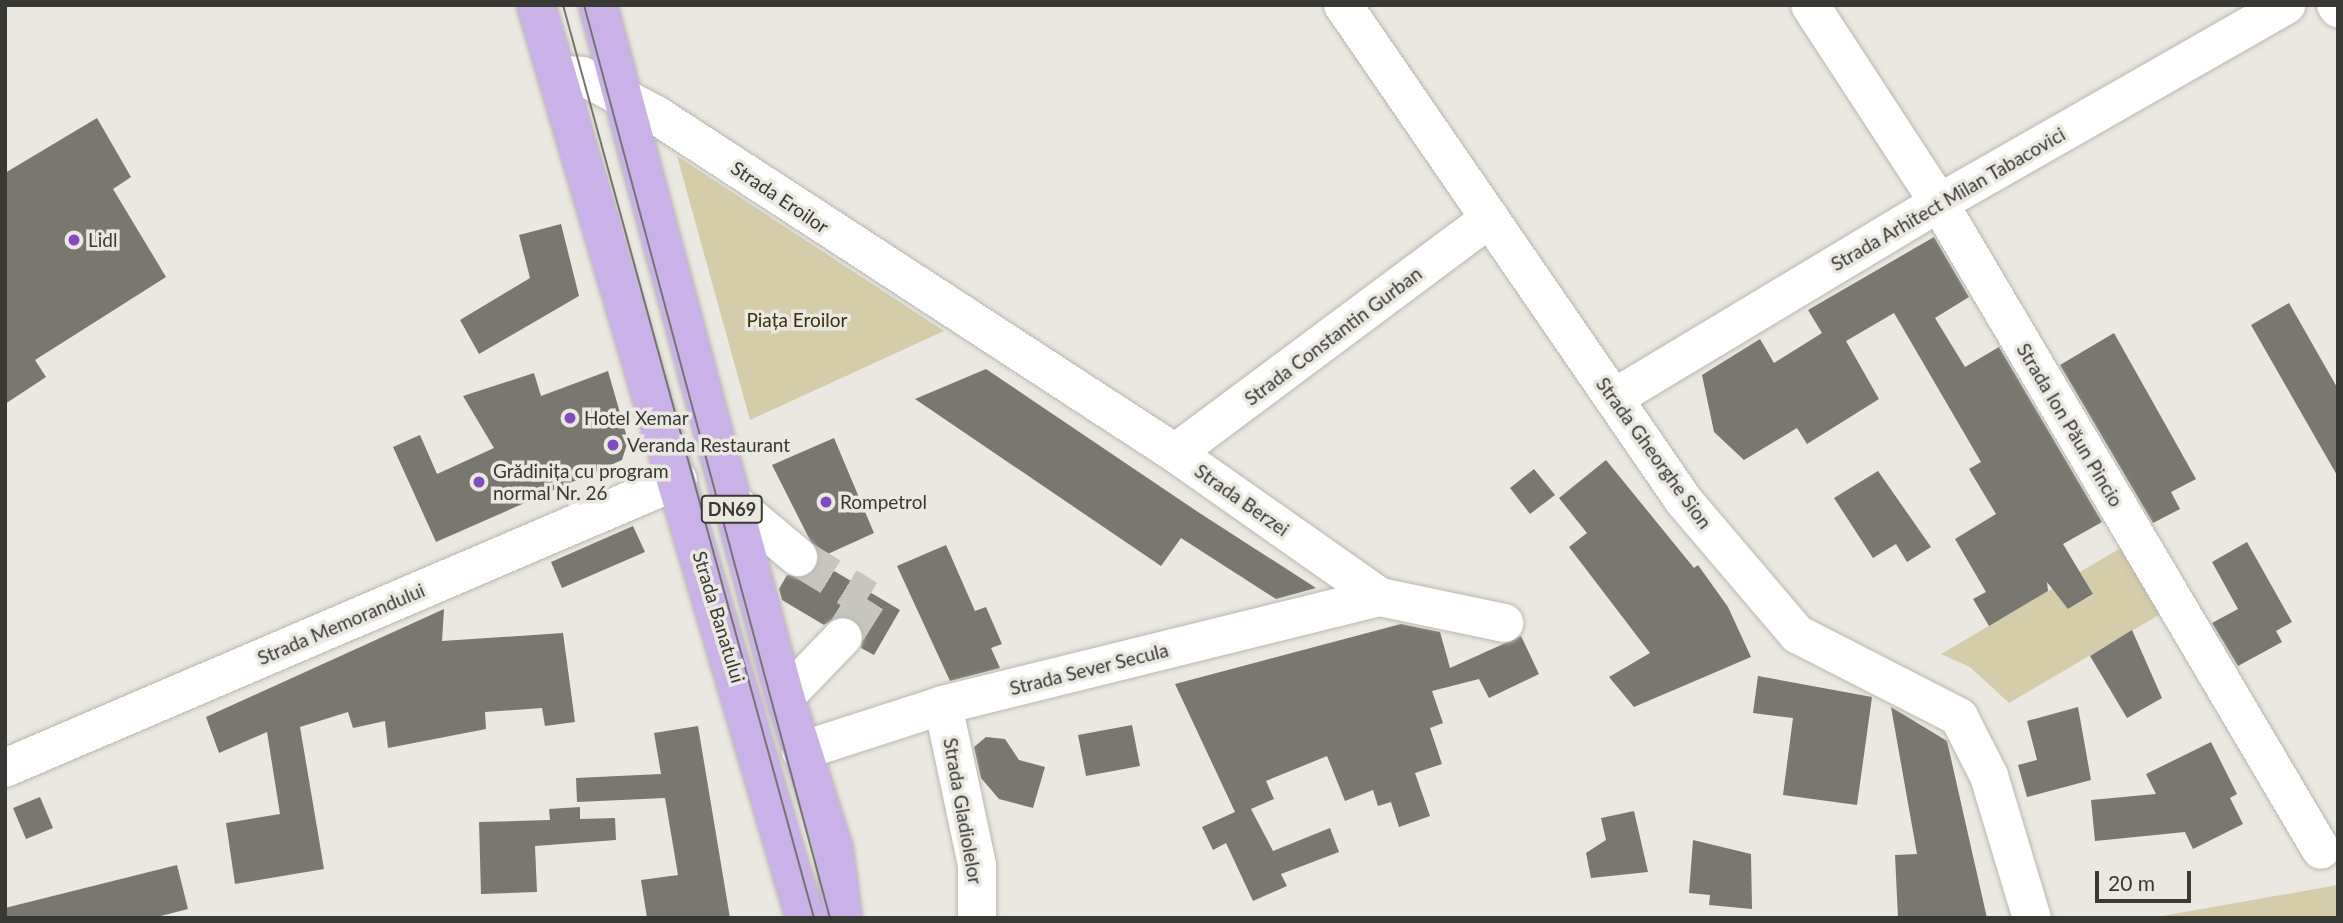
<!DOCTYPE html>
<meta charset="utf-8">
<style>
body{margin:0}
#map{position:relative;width:2343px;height:923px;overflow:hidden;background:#eae8e0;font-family:Lato,sans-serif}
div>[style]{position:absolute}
.green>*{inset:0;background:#d5ccaa}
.building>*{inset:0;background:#797770}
.minor-tunnel>*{height:38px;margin-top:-19px;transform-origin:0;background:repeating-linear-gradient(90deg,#c6c5be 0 38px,transparent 0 57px)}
.roads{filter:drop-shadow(0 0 2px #b9b7b0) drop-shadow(0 0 2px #b9b7b0)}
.minor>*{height:38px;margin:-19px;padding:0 19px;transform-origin:19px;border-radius:19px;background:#fff}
.major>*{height:38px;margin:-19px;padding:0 19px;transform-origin:19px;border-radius:19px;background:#cab2e9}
.tram>*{height:2px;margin:-1px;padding:0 1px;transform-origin:1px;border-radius:1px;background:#75746f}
.dots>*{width:19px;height:19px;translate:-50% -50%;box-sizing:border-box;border:4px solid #eae8e0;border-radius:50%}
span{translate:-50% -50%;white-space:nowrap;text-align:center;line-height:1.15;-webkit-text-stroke:7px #eae8e0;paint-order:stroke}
.shield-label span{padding:2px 5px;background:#eae8e0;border:2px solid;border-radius:5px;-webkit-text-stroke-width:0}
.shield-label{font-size:18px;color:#383835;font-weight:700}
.street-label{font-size:19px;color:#383835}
.poi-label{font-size:19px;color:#383835}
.left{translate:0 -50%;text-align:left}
.park-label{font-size:19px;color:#3c3104}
.frame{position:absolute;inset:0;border:7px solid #383835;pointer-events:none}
.scale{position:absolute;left:2095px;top:871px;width:96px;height:32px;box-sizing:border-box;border:4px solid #383835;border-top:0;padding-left:9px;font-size:21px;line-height:24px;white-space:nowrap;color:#383835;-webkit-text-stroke:5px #eae8e0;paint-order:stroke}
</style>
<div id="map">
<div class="green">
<div style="clip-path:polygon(677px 156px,944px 331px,750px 420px)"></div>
<div style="clip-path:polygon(2124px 546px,2164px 612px,2009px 703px,1970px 667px,1941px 654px,2055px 587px,2068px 609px,2093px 595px,2080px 572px)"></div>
<div style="clip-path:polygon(2338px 885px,2338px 918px,2151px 918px)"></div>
</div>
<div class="building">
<div style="clip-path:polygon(97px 118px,131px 177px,113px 189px,166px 277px,35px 360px,46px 377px,5px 404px,5px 173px)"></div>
<div style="clip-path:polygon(561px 224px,579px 296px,479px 354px,460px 320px,530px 278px,519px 235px)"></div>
<div style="clip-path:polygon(1934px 237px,1969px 297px,1935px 318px,1965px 367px,1999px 347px,2102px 522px,2063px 544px,2093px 594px,2068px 609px,2047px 582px,2048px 591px,1989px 626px,1973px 599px,1986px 592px,1955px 539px,1996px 514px,1969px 469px,1981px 462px,1894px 313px,1846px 341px,1879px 399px,1807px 444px,1797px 428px,1744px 460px,1714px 432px,1702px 375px,1760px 339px,1774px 363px,1822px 333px,1808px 310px)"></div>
<div style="clip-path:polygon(2289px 303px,2338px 389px,2338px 477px,2251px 325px)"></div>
<div style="clip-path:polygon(2114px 333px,2196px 479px,2171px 492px,2180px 509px,2153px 523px,2060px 365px)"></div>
<div style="clip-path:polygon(986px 369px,1198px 512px,1316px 588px,1276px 599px,1181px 538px,1161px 566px,915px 399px)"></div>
<div style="clip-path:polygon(608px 371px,628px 441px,622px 460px,436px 542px,393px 447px,420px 435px,437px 474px,494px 448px,463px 396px,534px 373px,541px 396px)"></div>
<div style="clip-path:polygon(834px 438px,874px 533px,819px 558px,772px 465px)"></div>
<div style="clip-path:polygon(1606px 460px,1694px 568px,1698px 565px,1728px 607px,1751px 657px,1634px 707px,1609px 677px,1650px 653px,1569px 547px,1587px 533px,1559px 498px)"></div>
<div style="clip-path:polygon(1534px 469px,1555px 495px,1530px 514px,1510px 488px)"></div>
<div style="clip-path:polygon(1878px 471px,1931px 547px,1907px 562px,1896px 544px,1873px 558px,1834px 498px)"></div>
<div style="clip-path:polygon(633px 526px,645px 552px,562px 588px,551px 562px)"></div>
<div style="clip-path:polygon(2247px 542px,2292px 622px,2276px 631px,2282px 642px,2238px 666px,2212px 623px,2238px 609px,2212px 562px)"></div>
<div style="clip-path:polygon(946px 545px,975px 611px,986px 607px,1002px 644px,991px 648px,1000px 668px,950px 681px,897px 566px)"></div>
<div style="clip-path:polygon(819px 562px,900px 610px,874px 655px,861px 648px,864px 632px,858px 621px,838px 616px,824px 625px,782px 600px,779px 589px,787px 575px,806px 577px)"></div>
<div style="clip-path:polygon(444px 609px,442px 641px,563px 633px,575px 722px,545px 726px,542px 708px,485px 712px,486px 729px,388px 748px,385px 721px,353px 728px,348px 712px,300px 727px,324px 869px,235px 884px,226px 823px,280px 814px,267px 732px,219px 753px,206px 717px)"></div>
<div style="clip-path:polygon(1401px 624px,1440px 632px,1450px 668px,1521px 636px,1539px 674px,1489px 698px,1479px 679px,1432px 691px,1443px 723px,1430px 728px,1442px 764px,1415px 773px,1430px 816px,1399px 827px,1391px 802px,1378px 806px,1373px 790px,1345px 801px,1327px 756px,1266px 781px,1274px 799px,1251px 809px,1273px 851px,1330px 828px,1339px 852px,1281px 874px,1287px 886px,1253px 901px,1226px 843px,1213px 850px,1202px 827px,1235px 812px,1175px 684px)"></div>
<div style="clip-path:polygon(2132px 630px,2162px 698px,2127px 718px,2090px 656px)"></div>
<div style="clip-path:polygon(1758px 676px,1872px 697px,1857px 805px,1783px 795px,1793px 718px,1753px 713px)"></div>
<div style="clip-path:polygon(1891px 707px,1947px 741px,1987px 918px,1898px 918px,1895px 855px,1917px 854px)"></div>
<div style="clip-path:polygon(2078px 707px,2091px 780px,2027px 797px,2018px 765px,2037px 760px,2027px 721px)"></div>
<div style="clip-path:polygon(1132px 725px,1140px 766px,1086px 776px,1078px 735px)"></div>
<div style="clip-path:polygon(698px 726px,730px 918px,647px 918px,641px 880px,678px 875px,665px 798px,577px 802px,576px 778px,661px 774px,654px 733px)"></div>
<div style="clip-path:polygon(986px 737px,1005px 739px,1019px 760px,1045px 767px,1033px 808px,999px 799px,981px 778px,974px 747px)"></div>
<div style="clip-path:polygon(2211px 742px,2237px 794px,2230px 798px,2243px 824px,2193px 849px,2185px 832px,2095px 841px,2091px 800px,2156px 794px,2146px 774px)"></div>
<div style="clip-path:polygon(40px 797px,53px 828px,26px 839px,13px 808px)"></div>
<div style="clip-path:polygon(580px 807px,580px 819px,615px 818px,616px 840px,535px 846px,537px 892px,481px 894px,479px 822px,550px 820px,549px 809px)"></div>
<div style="clip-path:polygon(1634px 811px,1648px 872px,1591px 878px,1586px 853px,1606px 840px,1601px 818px)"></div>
<div style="clip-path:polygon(1693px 840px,1751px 854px,1752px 909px,1709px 905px,1710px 895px,1689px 893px)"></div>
<div style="clip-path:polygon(177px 865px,188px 909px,153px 918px,5px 918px,5px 908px)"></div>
</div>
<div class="minor-tunnel">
<div style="left:798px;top:557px;width:81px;rotate:31.3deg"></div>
<div style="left:867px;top:599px;width:45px;rotate:122.3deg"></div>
</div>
<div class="roads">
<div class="minor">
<div style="left:1343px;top:5px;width:602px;rotate:55.49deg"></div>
<div style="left:1684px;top:501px;width:175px;rotate:49.6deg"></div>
<div style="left:1797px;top:634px;width:182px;rotate:27.1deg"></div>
<div style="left:1959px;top:717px;width:66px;rotate:63deg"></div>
<div style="left:1989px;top:776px;width:148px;rotate:73.2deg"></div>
<div style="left:1810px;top:5px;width:236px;rotate:56.9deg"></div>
<div style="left:1939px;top:203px;width:751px;rotate:59.44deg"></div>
<div style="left:2336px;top:5px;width:4px;rotate:56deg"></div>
<div style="left:558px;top:75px;width:24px;rotate:2deg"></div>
<div style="left:582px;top:76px;width:84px;rotate:27.8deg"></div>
<div style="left:656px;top:115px;width:619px;rotate:33.07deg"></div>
<div style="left:1175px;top:453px;width:251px;rotate:35.1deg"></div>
<div style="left:1380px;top:597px;width:127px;rotate:11.8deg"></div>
<div style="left:1614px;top:398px;width:379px;rotate:-31deg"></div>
<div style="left:1939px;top:203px;width:400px;rotate:-29.7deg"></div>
<div style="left:1175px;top:453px;width:393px;rotate:-36.7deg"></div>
<div style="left:730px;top:500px;width:89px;rotate:40deg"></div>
<div style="left:785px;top:697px;width:83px;rotate:-46deg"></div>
<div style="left:943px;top:705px;width:164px;rotate:78deg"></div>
<div style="left:977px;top:865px;width:53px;rotate:90deg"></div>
<div style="left:801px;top:751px;width:149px;rotate:-17.9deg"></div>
<div style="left:943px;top:705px;width:450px;rotate:-13.9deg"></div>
<div style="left:5px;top:768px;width:732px;rotate:-23.17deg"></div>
</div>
<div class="major">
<div style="left:536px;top:5px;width:952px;rotate:73.58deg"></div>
<div style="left:598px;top:5px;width:717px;rotate:74.88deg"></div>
<div style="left:785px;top:697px;width:161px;rotate:72.2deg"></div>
<div style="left:834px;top:850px;width:69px;rotate:82.5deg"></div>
</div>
</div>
<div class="tram">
<div style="left:563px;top:5px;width:947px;rotate:74.63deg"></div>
<div style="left:584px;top:5px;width:946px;rotate:74.92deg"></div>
</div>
<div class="dots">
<div style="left:74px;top:240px;background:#834bc2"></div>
<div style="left:570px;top:418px;background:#834bc2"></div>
<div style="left:613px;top:445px;background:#834bc2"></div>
<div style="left:479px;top:482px;background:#834bc2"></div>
<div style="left:826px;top:502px;background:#834bc2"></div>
</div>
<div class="shield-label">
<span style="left:732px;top:509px">DN69</span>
</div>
<div class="street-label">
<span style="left:780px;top:197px;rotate:34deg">Strada Eroilor</span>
<span style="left:1948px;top:199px;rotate:-30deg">Strada Arhitect Milan Tabacovici</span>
<span style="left:1333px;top:336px;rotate:-37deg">Strada Constantin Gurban</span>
<span style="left:2070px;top:425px;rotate:59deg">Strada Ion Păun Pincio</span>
<span style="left:1654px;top:453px;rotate:54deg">Strada Gheorghe Sion</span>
<span style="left:1242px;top:500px;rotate:35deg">Strada Berzei</span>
<span style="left:719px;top:617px;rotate:73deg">Strada Banatului</span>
<span style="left:341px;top:624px;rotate:-23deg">Strada Memorandului</span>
<span style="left:1089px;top:669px;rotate:-14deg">Strada Sever Secula</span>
<span style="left:963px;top:811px;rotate:80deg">Strada Gladiolelor</span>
</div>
<div class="poi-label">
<span class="left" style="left:88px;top:240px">Lidl</span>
<span class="left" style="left:584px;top:418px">Hotel Xemar</span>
<span class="left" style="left:627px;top:445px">Veranda Restaurant</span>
<span class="left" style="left:493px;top:482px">Grădinița cu program<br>normal Nr. 26</span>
<span class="left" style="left:840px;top:502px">Rompetrol</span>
</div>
<div class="park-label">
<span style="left:797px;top:320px">Piața Eroilor</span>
</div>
<div class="frame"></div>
<div class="scale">20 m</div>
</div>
